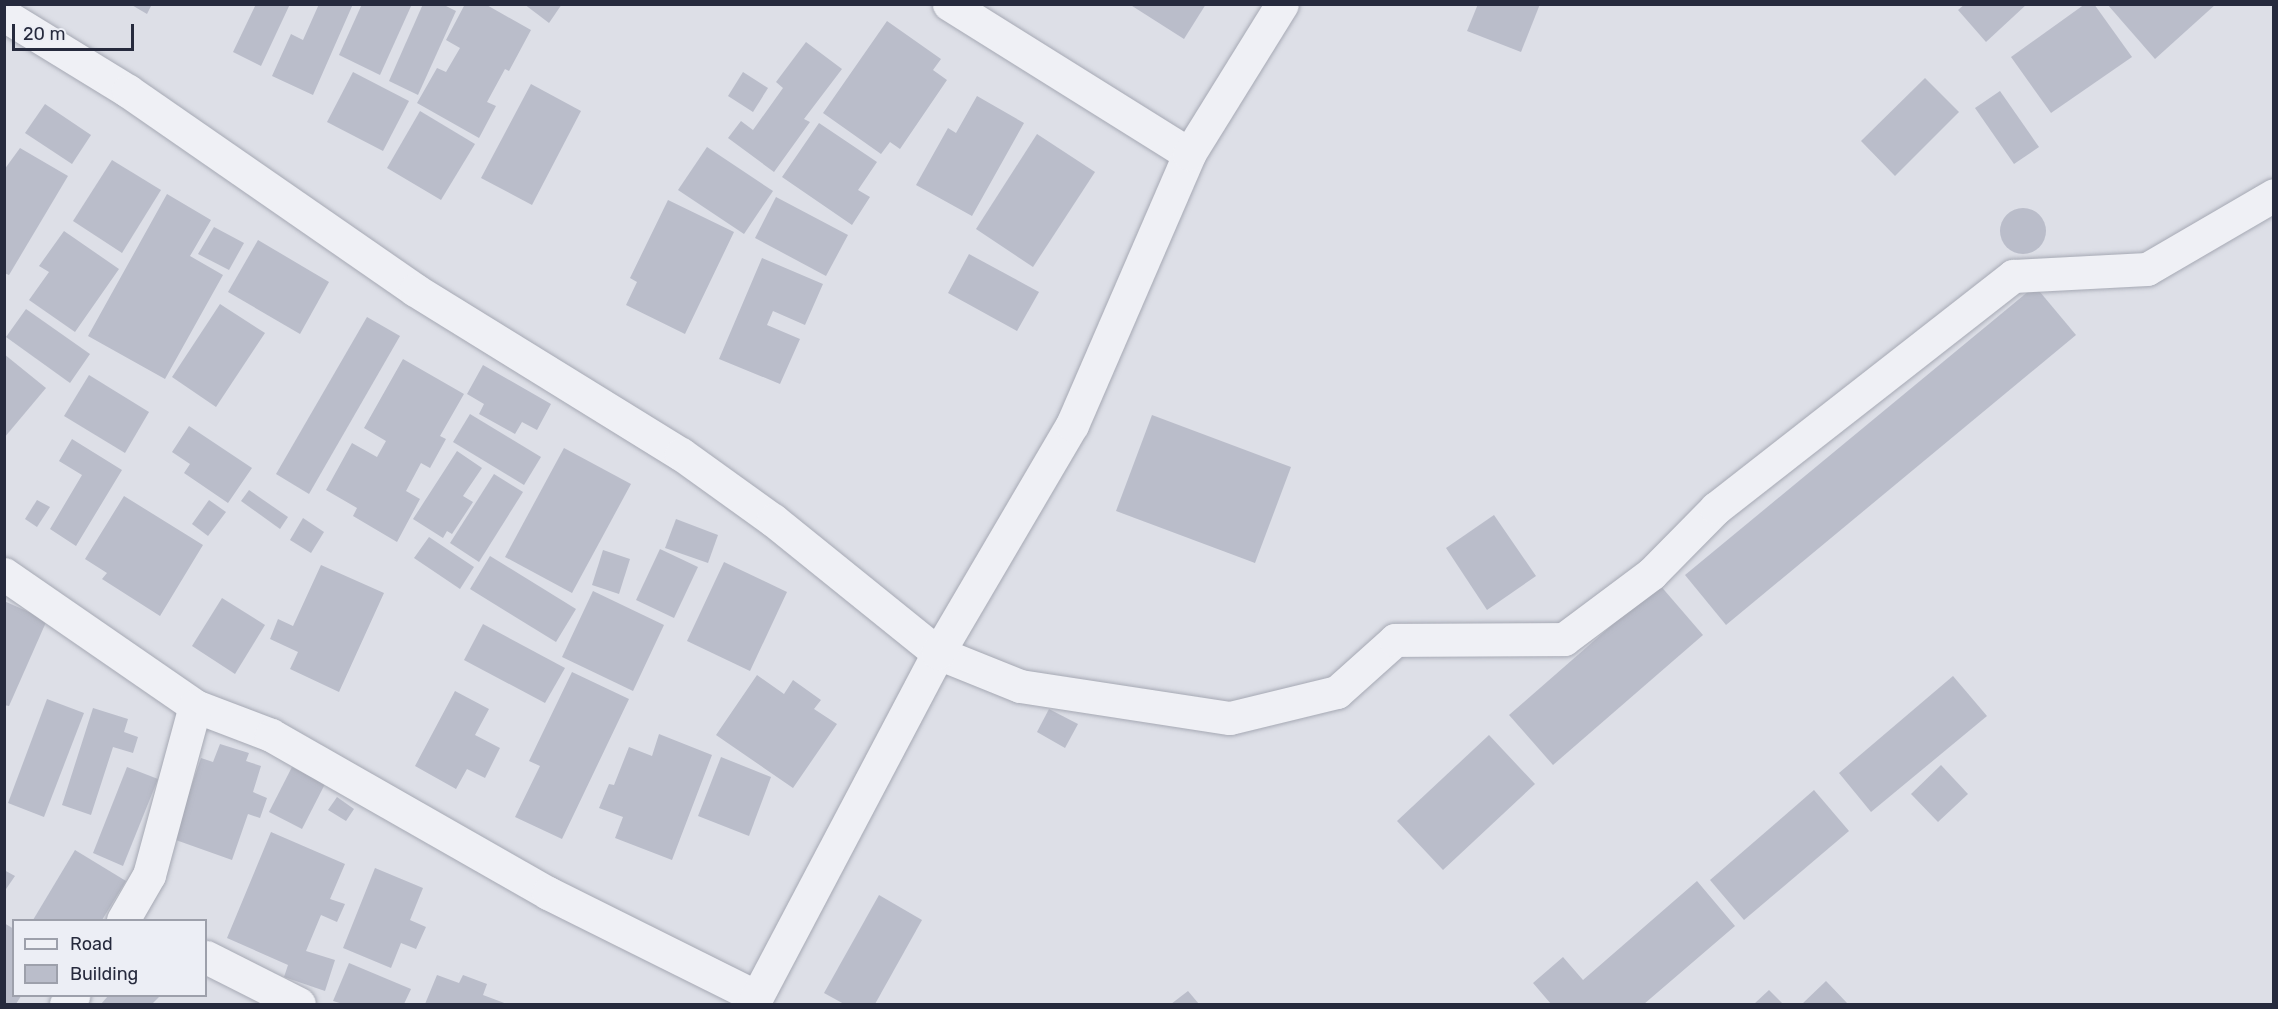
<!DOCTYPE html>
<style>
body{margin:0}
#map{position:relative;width:2278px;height:1009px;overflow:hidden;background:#dddfe7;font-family:Rubik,sans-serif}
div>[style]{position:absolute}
.building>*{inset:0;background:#babdca}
.round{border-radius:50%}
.roads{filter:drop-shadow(0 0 2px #a6a9b4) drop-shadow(0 0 2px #a6a9b4)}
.minor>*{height:33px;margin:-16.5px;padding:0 16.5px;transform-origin:16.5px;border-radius:16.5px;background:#eff0f5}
span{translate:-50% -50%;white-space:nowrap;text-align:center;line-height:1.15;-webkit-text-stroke:4.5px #eceef5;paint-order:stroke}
.frame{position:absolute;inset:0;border:6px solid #262a3d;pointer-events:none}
.legend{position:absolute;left:12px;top:919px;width:195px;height:78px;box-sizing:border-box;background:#eceef5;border:2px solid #9da0ab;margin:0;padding:8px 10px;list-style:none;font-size:18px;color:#262a3d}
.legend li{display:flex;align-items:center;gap:12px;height:30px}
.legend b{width:30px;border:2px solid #9da0ab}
.scale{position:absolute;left:12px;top:24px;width:122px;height:27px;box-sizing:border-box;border:3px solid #262a3d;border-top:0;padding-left:8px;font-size:18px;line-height:21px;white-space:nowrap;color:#262a3d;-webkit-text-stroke:4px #eceef5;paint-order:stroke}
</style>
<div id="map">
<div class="building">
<div style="clip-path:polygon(130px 4px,152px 4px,147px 14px)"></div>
<div style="clip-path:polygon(256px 4px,290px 4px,261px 66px,233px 52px)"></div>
<div style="clip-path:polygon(319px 4px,353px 4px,313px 95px,272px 76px,291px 34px,303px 40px)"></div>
<div style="clip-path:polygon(362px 4px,412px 4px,380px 75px,339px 55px)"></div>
<div style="clip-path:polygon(423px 4px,442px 4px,456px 11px,418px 95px,389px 81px)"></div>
<div style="clip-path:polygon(465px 4px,485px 4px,531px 30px,509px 71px,505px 69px,487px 102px,496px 106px,479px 138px,417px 103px,437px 68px,446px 72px,460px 48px,446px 40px)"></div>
<div style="clip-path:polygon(524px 4px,562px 4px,549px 23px)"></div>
<div style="clip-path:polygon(1129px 4px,1206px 4px,1184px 39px)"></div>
<div style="clip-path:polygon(1478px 4px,1540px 4px,1521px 52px,1467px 31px)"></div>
<div style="clip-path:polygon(1965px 4px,2027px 4px,1986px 42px,1958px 10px)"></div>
<div style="clip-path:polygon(2085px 4px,2094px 4px,2132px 57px,2051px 113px,2011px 57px)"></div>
<div style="clip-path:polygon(2107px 4px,2216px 4px,2155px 59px)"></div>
<div style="clip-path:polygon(887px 21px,941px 59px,933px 70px,947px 80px,900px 149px,890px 142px,881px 154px,823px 113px)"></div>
<div style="clip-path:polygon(806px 42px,842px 69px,804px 119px,810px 122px,774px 172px,728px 138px,741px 121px,753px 130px,783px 88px,776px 82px)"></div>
<div style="clip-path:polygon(353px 72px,409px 101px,383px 151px,327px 122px)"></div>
<div style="clip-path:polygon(743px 72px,768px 88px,753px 112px,728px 96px)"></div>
<div style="clip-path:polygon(1925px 78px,1959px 112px,1895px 176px,1861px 141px)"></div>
<div style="clip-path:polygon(531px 84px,581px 111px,532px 205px,481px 178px)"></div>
<div style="clip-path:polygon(2000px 91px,2039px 147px,2014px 164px,1975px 108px)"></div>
<div style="clip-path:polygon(977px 96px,1024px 123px,972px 216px,916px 185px,948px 128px,956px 133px)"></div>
<div style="clip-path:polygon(45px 104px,91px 135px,72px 164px,25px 133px)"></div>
<div style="clip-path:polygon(420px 111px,475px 144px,441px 200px,387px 168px)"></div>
<div style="clip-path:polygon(819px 123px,877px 162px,858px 190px,870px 197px,852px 225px,782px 177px)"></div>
<div style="clip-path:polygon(1037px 134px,1095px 172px,1033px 267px,976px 229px)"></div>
<div style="clip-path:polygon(707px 147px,773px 191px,744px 234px,678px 190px)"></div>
<div style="clip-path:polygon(20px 148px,68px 176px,9px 275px,4px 273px,4px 170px)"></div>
<div style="clip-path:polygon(112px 160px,161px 190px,122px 253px,73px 221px)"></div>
<div style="clip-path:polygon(167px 194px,211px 220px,190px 256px,223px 275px,165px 379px,88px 336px)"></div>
<div style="clip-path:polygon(776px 197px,848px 235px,826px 276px,755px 238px)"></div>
<div style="clip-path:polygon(668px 200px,734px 232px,685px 334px,626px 305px,637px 282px,630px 278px)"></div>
<div class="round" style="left:2000px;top:208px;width:46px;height:46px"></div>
<div style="clip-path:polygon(214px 227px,244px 243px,229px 270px,198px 254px)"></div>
<div style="clip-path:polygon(64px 231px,119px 269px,75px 332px,29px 300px,49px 272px,39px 266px)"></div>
<div style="clip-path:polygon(258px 240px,329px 282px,300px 334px,228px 292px)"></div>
<div style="clip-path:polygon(969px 254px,1039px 292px,1017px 331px,948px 293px)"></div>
<div style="clip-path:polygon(762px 258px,823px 284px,805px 325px,773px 311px,767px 325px,800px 339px,780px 384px,719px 359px)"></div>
<div style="clip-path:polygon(2035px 286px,2076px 335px,1726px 625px,1685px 575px)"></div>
<div style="clip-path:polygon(220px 304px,265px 333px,216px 407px,172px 377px)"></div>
<div style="clip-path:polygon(26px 309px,90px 354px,70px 383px,6px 337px)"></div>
<div style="clip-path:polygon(367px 317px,400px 336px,309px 494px,276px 474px)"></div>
<div style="clip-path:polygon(4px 354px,46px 388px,4px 438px)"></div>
<div style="clip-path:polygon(403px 359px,464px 394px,440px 436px,446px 439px,430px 468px,421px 463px,406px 491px,420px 499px,397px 542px,353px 516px,357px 508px,326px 490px,352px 443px,377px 457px,386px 441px,364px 428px)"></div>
<div style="clip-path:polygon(483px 365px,551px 404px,537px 430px,522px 422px,515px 434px,479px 414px,484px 404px,467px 394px)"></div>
<div style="clip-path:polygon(89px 375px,149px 412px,125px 453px,64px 416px)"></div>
<div style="clip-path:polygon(470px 414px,541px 457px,524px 485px,453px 442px)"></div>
<div style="clip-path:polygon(1152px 415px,1291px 467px,1255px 563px,1116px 511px)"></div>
<div style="clip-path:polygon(189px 426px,252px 468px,228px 503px,184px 473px,190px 464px,172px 452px)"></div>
<div style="clip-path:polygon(72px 439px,122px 470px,76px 546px,50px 529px,82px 475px,59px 461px)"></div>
<div style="clip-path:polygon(564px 448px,631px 484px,572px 593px,505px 557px)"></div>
<div style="clip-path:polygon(457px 451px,482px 468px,463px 496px,473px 502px,452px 534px,447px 531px,443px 538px,413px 519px)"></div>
<div style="clip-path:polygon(494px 474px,523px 492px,479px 562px,450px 543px)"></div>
<div style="clip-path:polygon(249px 490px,288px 517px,280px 529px,241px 501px)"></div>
<div style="clip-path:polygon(124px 496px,203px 545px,160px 616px,102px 579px,107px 573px,85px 559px)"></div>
<div style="clip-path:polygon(37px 500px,50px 507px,37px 527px,25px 519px)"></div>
<div style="clip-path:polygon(209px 500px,226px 512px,208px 536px,192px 524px)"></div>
<div style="clip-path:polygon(1494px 515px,1536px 576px,1487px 610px,1446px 548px)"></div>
<div style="clip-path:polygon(303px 518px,324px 532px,311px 553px,290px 540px)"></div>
<div style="clip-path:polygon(676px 519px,718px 535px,708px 563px,665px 548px)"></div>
<div style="clip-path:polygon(429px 537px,474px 567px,460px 589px,414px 558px)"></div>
<div style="clip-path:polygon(660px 549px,698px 567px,674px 618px,636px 600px)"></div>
<div style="clip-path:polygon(603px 550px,630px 559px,619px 594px,592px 585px)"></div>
<div style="clip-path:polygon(490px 556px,576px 609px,556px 642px,470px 589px)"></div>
<div style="clip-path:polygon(724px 562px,787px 592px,750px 671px,687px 641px)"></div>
<div style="clip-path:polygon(321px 565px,384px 593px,339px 692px,290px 669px,298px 652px,270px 639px,278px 619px,293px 626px)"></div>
<div style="clip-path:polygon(1659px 584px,1703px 635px,1553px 765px,1509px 715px)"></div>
<div style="clip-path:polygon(593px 591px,664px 625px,633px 691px,562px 657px)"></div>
<div style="clip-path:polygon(222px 598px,265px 625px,235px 674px,192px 646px)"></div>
<div style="clip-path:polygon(4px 601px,47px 620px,9px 706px,4px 705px)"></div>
<div style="clip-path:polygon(483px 624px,565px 668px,545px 703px,464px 660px)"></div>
<div style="clip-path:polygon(572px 672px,629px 699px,562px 839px,515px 817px,540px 766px,529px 761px)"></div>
<div style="clip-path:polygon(757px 675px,784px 694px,793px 680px,821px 700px,814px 709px,837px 724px,793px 788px,716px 735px)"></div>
<div style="clip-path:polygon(1953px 676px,1987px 716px,1871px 812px,1839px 773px)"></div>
<div style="clip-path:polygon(455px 691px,489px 709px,475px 735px,500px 748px,485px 778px,467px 769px,456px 789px,415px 766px)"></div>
<div style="clip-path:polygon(47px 699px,84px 713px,44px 817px,8px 803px)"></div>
<div style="clip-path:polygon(93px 708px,128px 719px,124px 732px,138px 737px,133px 753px,113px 747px,91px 815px,62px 805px)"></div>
<div style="clip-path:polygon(1049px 709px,1078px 724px,1065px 748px,1037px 732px)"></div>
<div style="clip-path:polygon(659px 734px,712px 755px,672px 860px,615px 838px,623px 817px,599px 808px,609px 784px,614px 785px,629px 747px,652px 756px)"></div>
<div style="clip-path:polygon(1489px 735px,1535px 784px,1443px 870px,1397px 821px)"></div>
<div style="clip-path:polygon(220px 744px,249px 753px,246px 761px,261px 766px,253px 792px,267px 798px,260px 818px,248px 814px,232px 860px,173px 839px,201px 758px,213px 762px)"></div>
<div style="clip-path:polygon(721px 757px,771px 777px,749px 836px,698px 816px)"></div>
<div style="clip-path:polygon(1941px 765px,1968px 794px,1938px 822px,1911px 794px)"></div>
<div style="clip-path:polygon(127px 767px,158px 779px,123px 866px,93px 853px)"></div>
<div style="clip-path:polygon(292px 767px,325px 784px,302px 829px,269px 812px)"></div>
<div style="clip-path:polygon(1814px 790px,1849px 831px,1744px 920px,1710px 880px)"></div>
<div style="clip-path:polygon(337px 797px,354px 809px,346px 821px,328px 810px)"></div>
<div style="clip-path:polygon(271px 832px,345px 864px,330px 899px,345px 904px,337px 922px,321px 915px,306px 951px,335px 960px,325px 991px,284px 977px,288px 965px,227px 938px)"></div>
<div style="clip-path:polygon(75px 850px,126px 881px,102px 920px,33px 920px)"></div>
<div style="clip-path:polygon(375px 868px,423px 888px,410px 920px,426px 927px,416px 949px,401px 943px,391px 968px,343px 948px)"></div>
<div style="clip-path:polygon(4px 870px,15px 876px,4px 892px)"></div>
<div style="clip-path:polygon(1697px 881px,1735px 926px,1644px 1004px,1551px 1004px,1533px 983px,1563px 957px,1583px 980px)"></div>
<div style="clip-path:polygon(879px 895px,922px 920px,875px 1004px,844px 1004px,824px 993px)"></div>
<div style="clip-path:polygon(4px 923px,14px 929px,14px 996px,21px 996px,16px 1004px,4px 1004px)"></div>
<div style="clip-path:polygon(349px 963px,411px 989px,404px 1004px,343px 1004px,333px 1001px)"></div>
<div style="clip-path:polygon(437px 975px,459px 983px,463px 975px,487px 984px,483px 995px,507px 1004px,425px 1004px)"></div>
<div style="clip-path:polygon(1826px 981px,1848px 1004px,1802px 1004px)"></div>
<div style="clip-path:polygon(1769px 990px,1783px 1004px,1754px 1004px)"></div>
<div style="clip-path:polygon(1188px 991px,1199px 1004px,1171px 1004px)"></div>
<div style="clip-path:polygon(108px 996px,160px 996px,152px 1004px,101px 1004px)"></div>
</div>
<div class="roads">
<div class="minor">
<div style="left:949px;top:4px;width:283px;rotate:32deg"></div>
<div style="left:4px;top:15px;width:145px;rotate:31.5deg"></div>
<div style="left:128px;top:91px;width:349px;rotate:34.7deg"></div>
<div style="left:415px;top:290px;width:312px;rotate:31.7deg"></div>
<div style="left:681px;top:454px;width:113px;rotate:35.7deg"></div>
<div style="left:773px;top:520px;width:212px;rotate:38.9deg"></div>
<div style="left:938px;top:653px;width:88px;rotate:21.9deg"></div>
<div style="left:1020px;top:686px;width:212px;rotate:8.7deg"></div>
<div style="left:1230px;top:718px;width:110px;rotate:-13.7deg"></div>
<div style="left:1337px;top:692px;width:78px;rotate:-41.9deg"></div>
<div style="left:1395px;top:640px;width:169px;rotate:-0.3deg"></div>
<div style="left:1564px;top:639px;width:109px;rotate:-36.8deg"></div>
<div style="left:1651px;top:574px;width:93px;rotate:-45.4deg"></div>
<div style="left:1716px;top:508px;width:377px;rotate:-38deg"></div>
<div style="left:2013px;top:276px;width:134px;rotate:-3deg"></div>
<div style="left:2147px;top:269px;width:147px;rotate:-30.2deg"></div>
<div style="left:4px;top:574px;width:232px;rotate:34.6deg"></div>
<div style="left:195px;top:706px;width:81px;rotate:20.9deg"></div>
<div style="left:271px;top:735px;width:319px;rotate:29.7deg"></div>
<div style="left:548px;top:893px;width:233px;rotate:26.5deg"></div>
<div style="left:123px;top:920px;width:52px;rotate:-60deg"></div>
<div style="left:149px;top:875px;width:175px;rotate:-74.8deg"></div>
<div style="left:206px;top:957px;width:104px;rotate:26.8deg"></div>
<div style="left:66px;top:1004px;width:11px;rotate:-49deg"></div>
<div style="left:753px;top:1004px;width:397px;rotate:-62.2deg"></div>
<div style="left:938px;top:653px;width:264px;rotate:-59.6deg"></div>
<div style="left:1072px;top:425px;width:295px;rotate:-66.6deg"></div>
<div style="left:1189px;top:154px;width:176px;rotate:-58.2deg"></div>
</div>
</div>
<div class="frame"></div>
<ul class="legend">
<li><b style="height:8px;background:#eff0f5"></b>Road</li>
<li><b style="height:16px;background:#babdca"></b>Building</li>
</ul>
<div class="scale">20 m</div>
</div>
